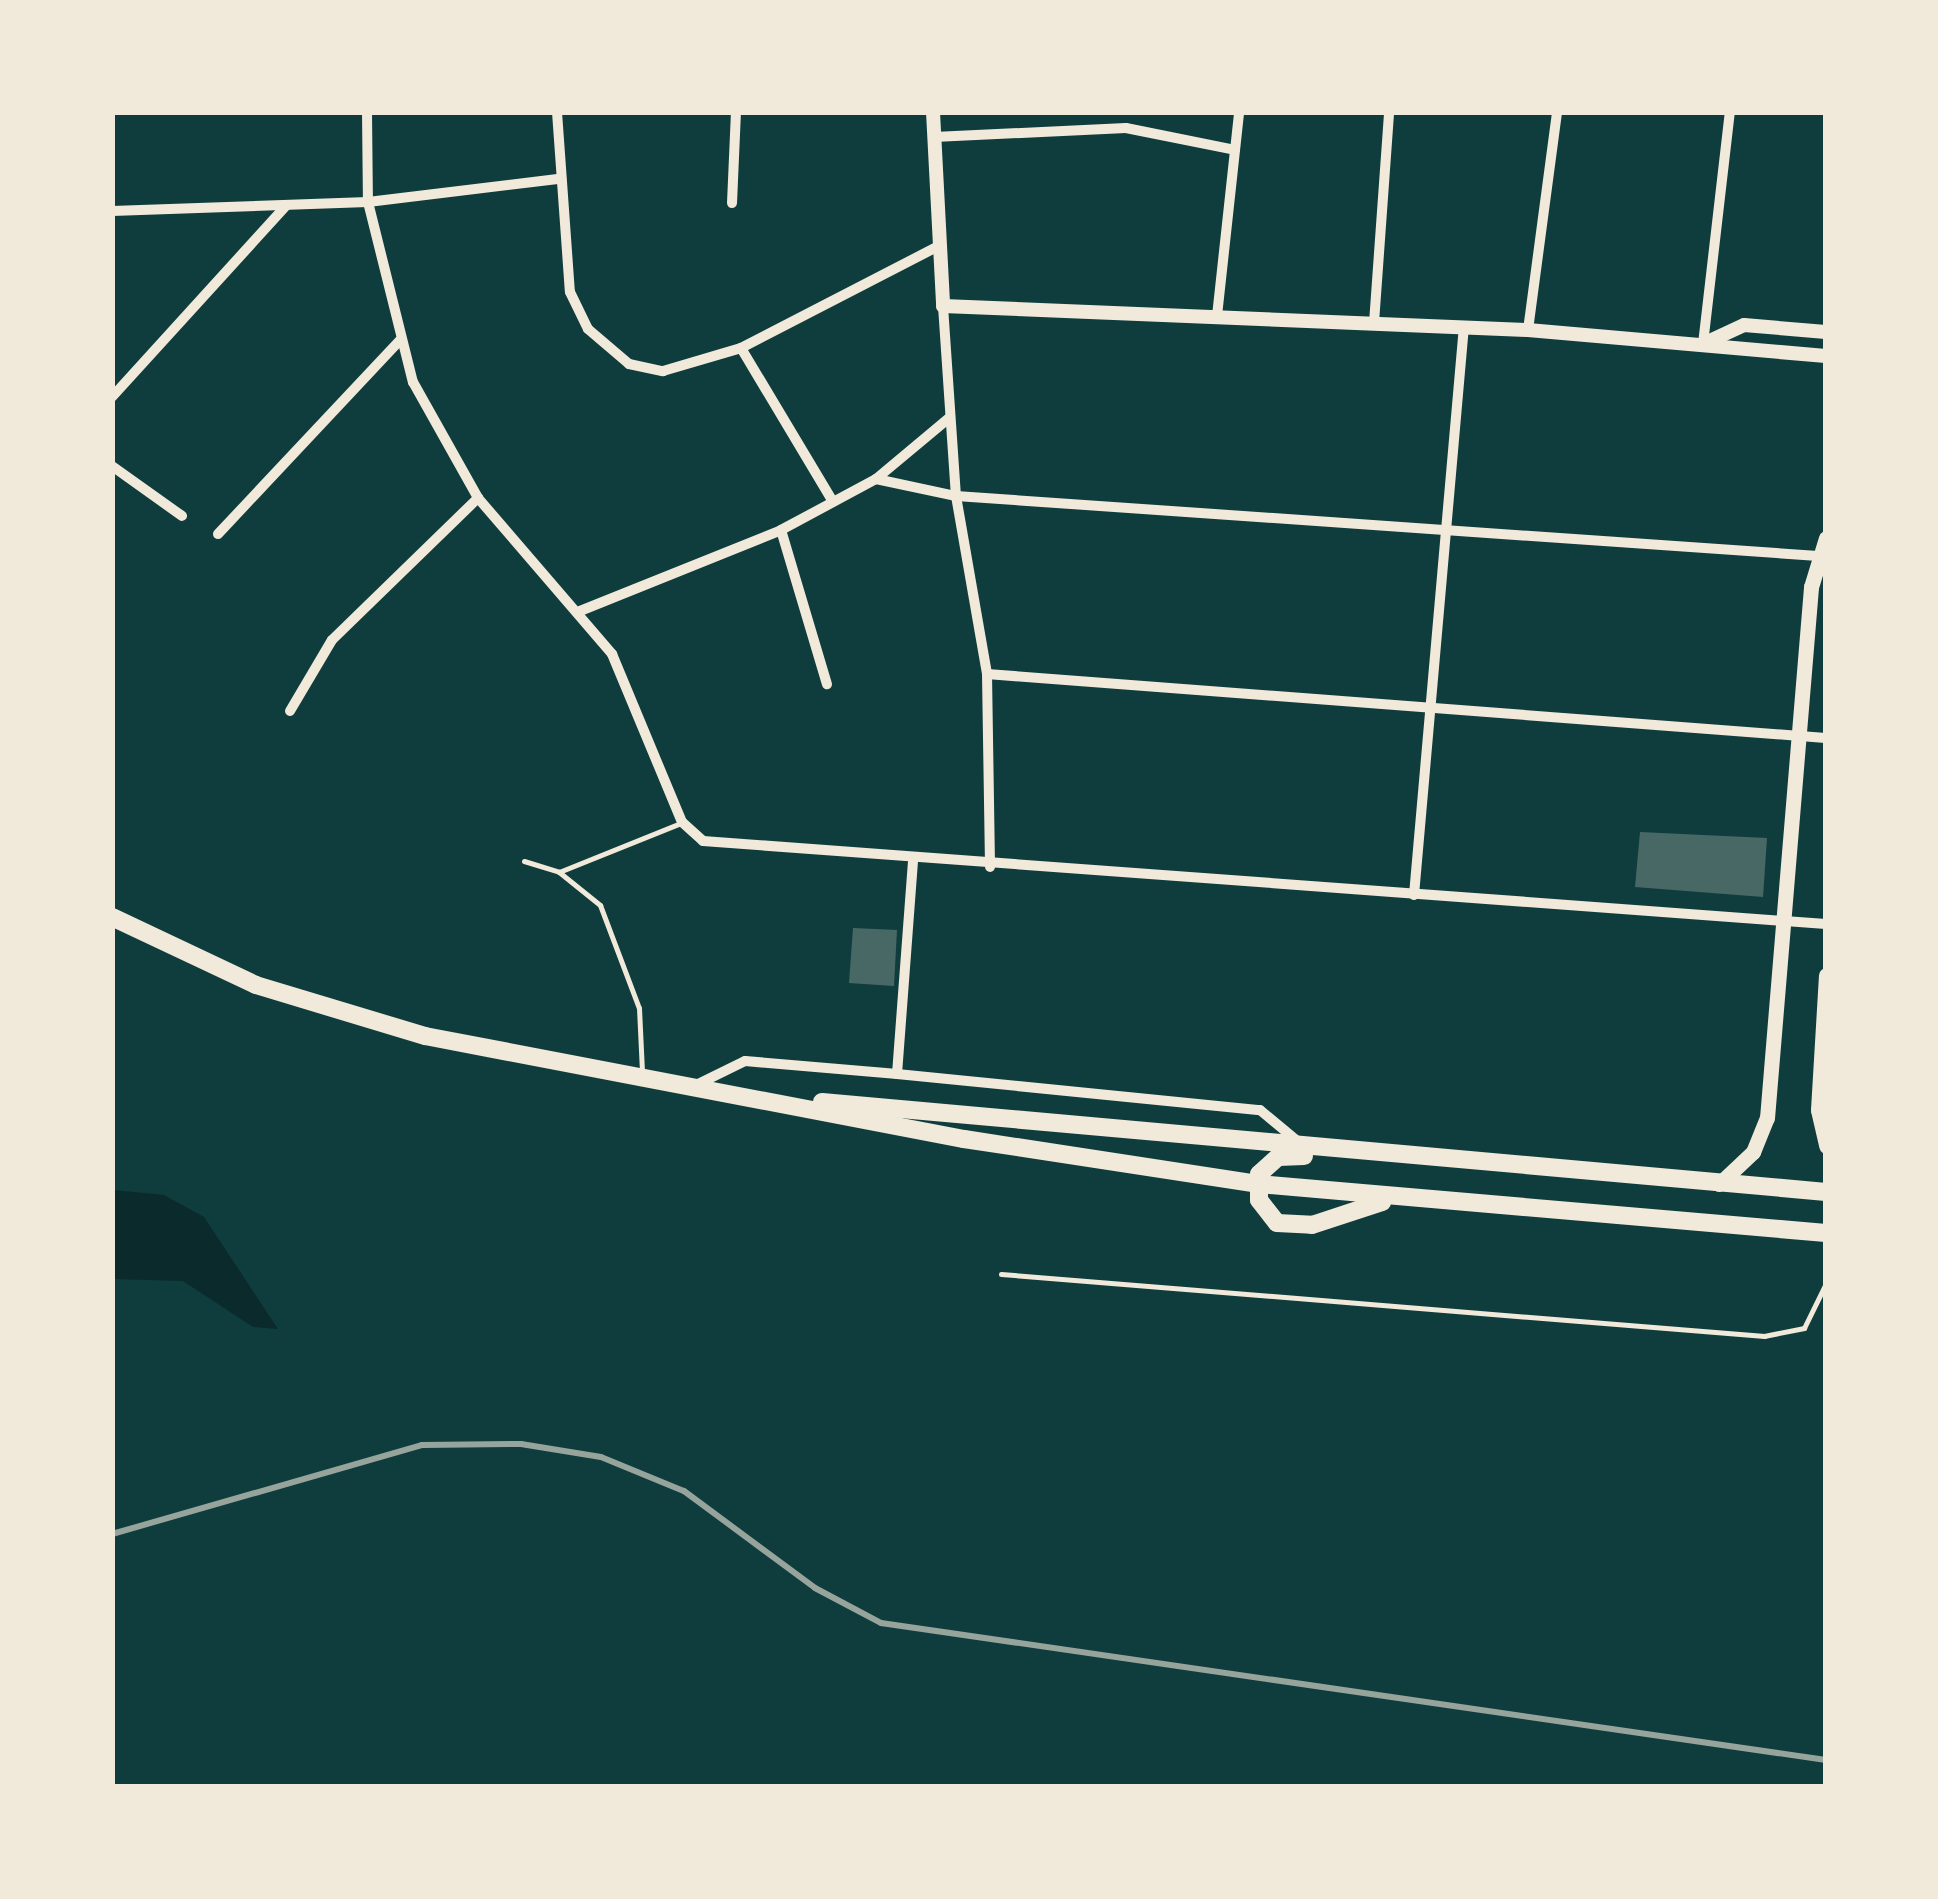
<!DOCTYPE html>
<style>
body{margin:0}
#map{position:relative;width:1938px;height:1899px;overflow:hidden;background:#0f3d3e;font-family:"PT Sans",sans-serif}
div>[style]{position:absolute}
.water>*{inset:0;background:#0a2a2b}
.building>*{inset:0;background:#486865}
.service>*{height:5px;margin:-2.5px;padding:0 2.5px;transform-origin:2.5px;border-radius:2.5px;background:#f1e9da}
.minor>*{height:10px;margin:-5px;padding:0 5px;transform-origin:5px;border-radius:5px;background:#f1e9da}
.tertiary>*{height:14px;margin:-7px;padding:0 7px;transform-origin:7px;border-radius:7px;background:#f1e9da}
.secondary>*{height:15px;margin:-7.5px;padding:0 7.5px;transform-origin:7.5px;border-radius:7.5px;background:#f1e9da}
.trunk>*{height:18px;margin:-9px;padding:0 9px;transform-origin:9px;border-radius:9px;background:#f1e9da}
.rail>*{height:6px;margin:-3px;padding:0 3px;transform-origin:3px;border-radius:3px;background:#97a49c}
span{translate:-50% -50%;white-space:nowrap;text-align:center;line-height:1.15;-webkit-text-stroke:8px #f1e9da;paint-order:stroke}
.frame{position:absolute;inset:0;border:115px solid #f1e9da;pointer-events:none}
</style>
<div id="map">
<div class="water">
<div style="clip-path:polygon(113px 1190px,164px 1195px,204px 1217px,278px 1329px,253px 1327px,183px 1281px,113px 1279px)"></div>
</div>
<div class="building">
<div style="clip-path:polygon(1640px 832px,1767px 838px,1763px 897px,1635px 887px)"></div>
<div style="clip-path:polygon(853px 928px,897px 930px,894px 986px,849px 983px)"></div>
</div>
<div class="service">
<div style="left:524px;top:861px;width:37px;rotate:17deg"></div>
<div style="left:559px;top:872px;width:53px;rotate:38.8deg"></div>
<div style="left:600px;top:905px;width:110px;rotate:69.3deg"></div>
<div style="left:639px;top:1008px;width:63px;rotate:87.3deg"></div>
<div style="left:559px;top:872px;width:131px;rotate:-21.9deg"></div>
<div style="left:1001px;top:1274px;width:766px;rotate:4.65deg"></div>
<div style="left:1764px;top:1336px;width:41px;rotate:-11.3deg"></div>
<div style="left:1804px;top:1328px;width:50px;rotate:-63.9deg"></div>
</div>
<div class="minor">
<div style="left:367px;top:112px;width:90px;rotate:89.4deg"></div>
<div style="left:368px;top:202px;width:186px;rotate:76deg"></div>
<div style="left:413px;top:382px;width:133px;rotate:60.7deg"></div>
<div style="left:478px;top:498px;width:206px;rotate:49.3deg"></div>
<div style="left:612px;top:654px;width:182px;rotate:67.4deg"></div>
<div style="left:682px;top:822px;width:28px;rotate:42deg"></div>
<div style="left:703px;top:841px;width:1126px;rotate:4.23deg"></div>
<div style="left:557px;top:112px;width:180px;rotate:85.9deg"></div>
<div style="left:570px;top:292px;width:41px;rotate:64.1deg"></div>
<div style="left:588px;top:329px;width:54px;rotate:40.5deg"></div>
<div style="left:629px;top:364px;width:35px;rotate:12deg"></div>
<div style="left:663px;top:371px;width:81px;rotate:-16.4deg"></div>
<div style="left:741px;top:348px;width:223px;rotate:-27.3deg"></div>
<div style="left:934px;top:137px;width:192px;rotate:-2.7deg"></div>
<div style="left:1126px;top:128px;width:111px;rotate:11.4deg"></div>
<div style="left:732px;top:203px;width:91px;rotate:-87.5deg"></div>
<div style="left:112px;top:211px;width:256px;rotate:-2deg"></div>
<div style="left:368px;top:202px;width:191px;rotate:-6.9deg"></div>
<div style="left:943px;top:306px;width:190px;rotate:86.1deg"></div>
<div style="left:956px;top:496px;width:181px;rotate:80.1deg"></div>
<div style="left:987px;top:674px;width:193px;rotate:89.1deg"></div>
<div style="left:1217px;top:316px;width:205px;rotate:-83.8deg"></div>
<div style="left:1374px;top:323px;width:212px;rotate:-85.9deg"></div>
<div style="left:1528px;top:330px;width:220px;rotate:-82.4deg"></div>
<div style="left:1703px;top:344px;width:234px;rotate:-83.4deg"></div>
<div style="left:741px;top:348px;width:179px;rotate:59.1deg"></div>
<div style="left:112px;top:397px;width:258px;rotate:-47.7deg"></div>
<div style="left:112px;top:466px;width:86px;rotate:35.5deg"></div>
<div style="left:876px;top:479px;width:82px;rotate:12deg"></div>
<div style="left:956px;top:496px;width:864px;rotate:3.98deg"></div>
<div style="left:781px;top:530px;width:161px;rotate:73.4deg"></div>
<div style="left:218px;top:534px;width:266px;rotate:-46.8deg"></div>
<div style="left:580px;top:611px;width:217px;rotate:-21.9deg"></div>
<div style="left:781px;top:530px;width:108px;rotate:-28.2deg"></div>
<div style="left:876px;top:479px;width:95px;rotate:-39.9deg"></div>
<div style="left:987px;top:674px;width:841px;rotate:4.36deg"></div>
<div style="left:290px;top:711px;width:82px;rotate:-59.4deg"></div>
<div style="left:332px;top:640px;width:204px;rotate:-44.2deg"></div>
<div style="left:1414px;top:895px;width:571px;rotate:-84.98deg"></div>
<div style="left:897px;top:1074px;width:213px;rotate:-85.7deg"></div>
<div style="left:692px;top:1087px;width:59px;rotate:-26.1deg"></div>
<div style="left:745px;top:1061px;width:153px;rotate:4.9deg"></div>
<div style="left:897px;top:1074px;width:365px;rotate:5.7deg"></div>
<div style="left:1260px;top:1110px;width:55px;rotate:39.8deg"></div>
</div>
<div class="tertiary">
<div style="left:933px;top:112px;width:194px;rotate:87deg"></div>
<div style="left:943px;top:306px;width:585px;rotate:2.35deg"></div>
<div style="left:1528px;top:330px;width:299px;rotate:5deg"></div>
<div style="left:1703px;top:344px;width:45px;rotate:-24.9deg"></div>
<div style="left:1744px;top:325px;width:82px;rotate:4.9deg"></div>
</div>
<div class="secondary">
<div style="left:1826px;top:975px;width:135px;rotate:93.4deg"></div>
<div style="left:1818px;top:1110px;width:37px;rotate:77deg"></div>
<div style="left:1719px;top:1184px;width:47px;rotate:-43.3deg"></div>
<div style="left:1753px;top:1152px;width:37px;rotate:-68deg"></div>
<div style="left:1767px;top:1118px;width:533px;rotate:-85.26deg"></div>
<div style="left:1811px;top:587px;width:51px;rotate:-73deg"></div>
</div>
<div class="trunk">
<div style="left:112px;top:917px;width:159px;rotate:25.3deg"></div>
<div style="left:256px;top:985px;width:177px;rotate:16.8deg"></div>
<div style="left:425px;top:1036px;width:549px;rotate:10.82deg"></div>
<div style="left:964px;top:1139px;width:297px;rotate:8.7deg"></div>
<div style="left:1258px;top:1184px;width:570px;rotate:4.93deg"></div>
<div style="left:822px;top:1102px;width:1008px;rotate:5.12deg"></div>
<div style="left:1304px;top:1156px;width:26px;rotate:178deg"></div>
<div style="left:1278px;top:1157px;width:25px;rotate:138deg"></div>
<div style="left:1259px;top:1174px;width:26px;rotate:90deg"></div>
<div style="left:1259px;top:1200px;width:29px;rotate:52deg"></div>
<div style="left:1277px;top:1223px;width:35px;rotate:3deg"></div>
<div style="left:1312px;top:1225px;width:74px;rotate:-18.2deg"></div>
</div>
<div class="rail">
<div style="left:112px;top:1534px;width:323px;rotate:-16deg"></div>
<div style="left:422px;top:1445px;width:99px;rotate:-0.6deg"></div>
<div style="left:521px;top:1444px;width:81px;rotate:9.2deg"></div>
<div style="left:601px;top:1457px;width:90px;rotate:22.3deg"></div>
<div style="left:684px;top:1491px;width:163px;rotate:36.5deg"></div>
<div style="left:815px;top:1588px;width:75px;rotate:27.9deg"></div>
<div style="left:881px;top:1623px;width:955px;rotate:8.25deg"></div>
</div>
<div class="frame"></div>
</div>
